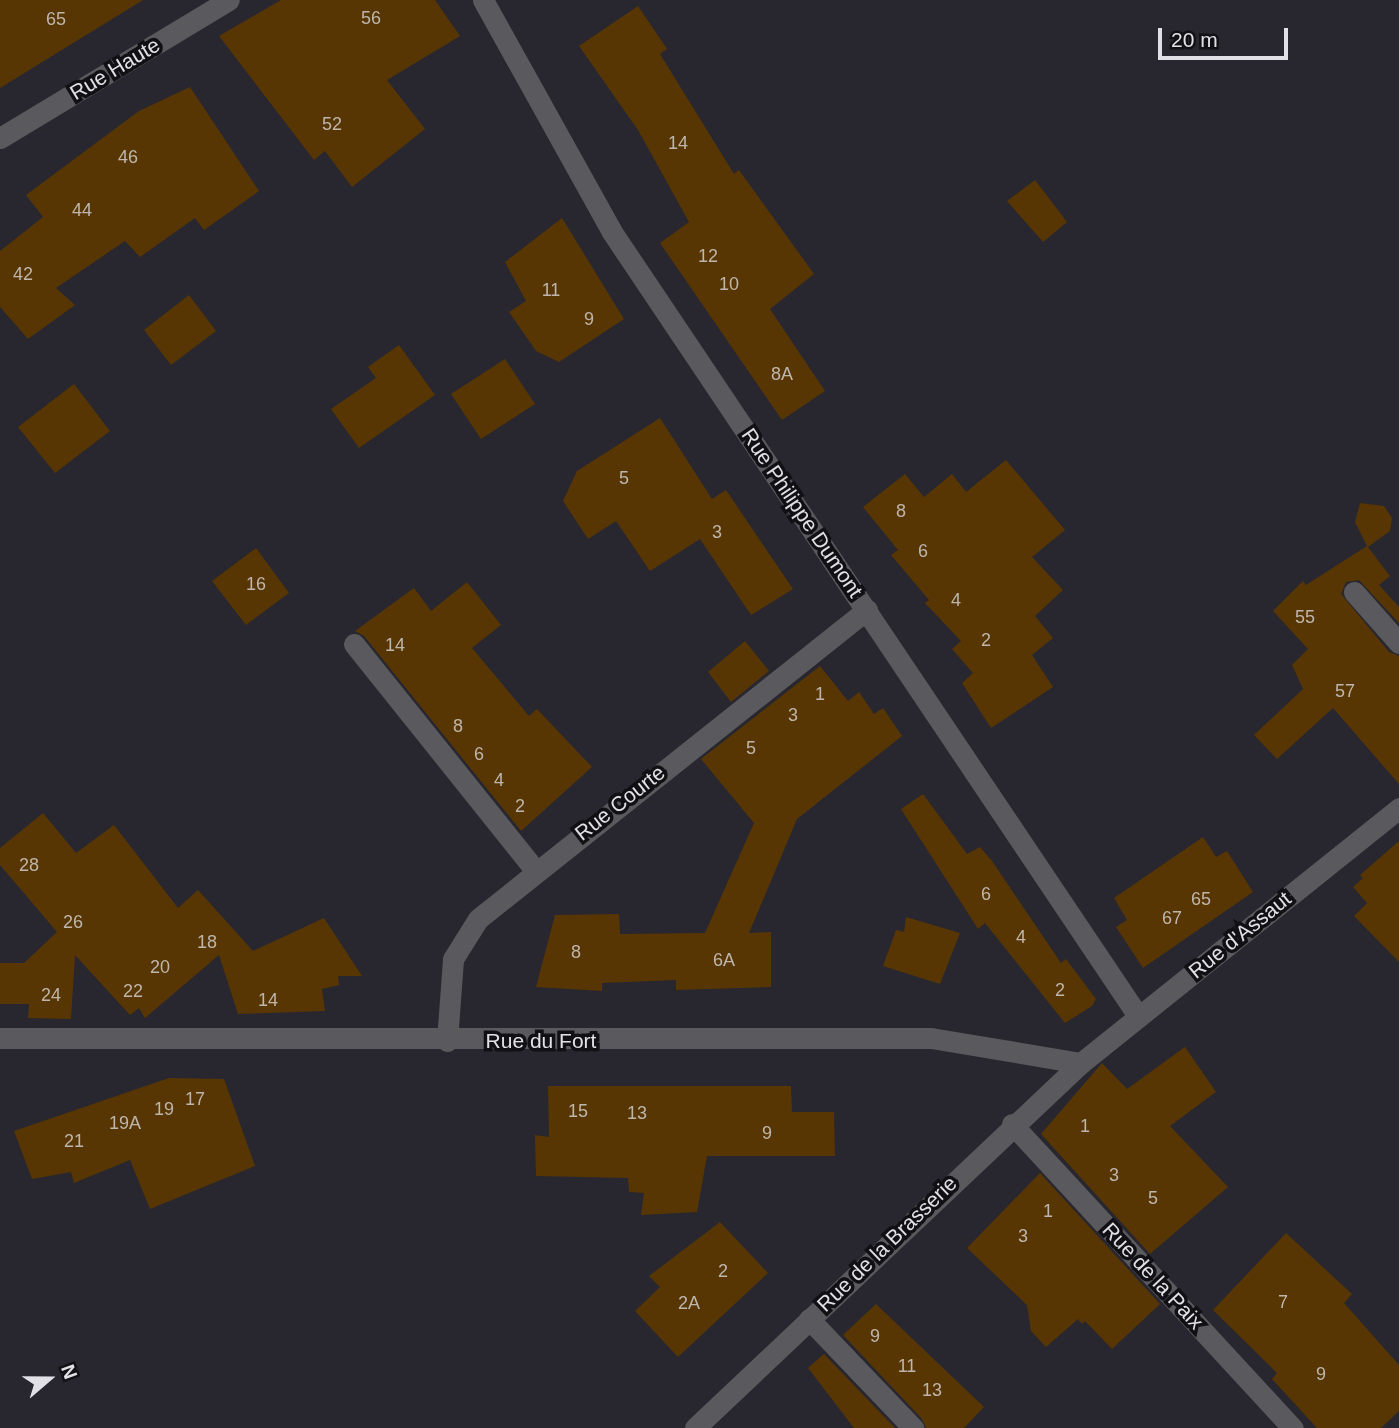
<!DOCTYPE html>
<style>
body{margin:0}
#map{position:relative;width:1399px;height:1428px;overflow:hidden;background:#28272f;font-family:Helvetica,sans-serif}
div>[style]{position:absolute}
.building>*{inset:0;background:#573603}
.minor>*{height:21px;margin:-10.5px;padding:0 10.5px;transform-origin:10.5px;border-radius:10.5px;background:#5a5a5e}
span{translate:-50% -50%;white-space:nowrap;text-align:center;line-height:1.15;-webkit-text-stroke:7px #111014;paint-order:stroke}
.number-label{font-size:18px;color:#beb6ad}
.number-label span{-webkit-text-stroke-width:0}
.street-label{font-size:21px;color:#e1e0e6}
.north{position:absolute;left:14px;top:1344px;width:70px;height:70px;-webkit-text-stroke:5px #111014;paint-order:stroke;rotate:70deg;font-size:19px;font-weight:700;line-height:28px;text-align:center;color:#e1e0e6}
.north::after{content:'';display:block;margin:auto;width:24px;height:32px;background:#e1e0e6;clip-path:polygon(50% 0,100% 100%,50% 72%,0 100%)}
.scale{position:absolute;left:1158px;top:28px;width:130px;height:32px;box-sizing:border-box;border:4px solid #e1e0e6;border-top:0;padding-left:9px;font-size:21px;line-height:24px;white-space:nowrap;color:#e1e0e6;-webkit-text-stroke:5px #111014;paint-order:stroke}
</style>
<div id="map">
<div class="building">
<div style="clip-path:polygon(0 0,143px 0,0 88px)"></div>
<div style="clip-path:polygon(281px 0,435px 0,460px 36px,387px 80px,425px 129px,352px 187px,325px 151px,314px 160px,219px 36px)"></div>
<div style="clip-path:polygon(638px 6px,667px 49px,660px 54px,734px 174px,739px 170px,814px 274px,770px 309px,825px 391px,782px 420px,660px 243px,689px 222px,638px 130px,579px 46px)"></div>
<div style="clip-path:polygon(190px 87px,259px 191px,204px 230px,195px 218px,140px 257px,125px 241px,56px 288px,75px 305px,28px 339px,0 307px,0 251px,43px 217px,26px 195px,139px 111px)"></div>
<div style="clip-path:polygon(1035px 180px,1067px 222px,1043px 242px,1007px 201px)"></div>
<div style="clip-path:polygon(562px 218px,624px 319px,559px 362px,536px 351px,509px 312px,526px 301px,505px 262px)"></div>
<div style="clip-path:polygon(189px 295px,216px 331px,171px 365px,144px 330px)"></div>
<div style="clip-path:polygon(399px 345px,435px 395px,359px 448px,331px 409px,376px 378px,368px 367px)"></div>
<div style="clip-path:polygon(505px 359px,535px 404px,481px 439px,451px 394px)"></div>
<div style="clip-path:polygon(74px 384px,110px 431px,55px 473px,18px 427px)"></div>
<div style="clip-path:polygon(660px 418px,712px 499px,726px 490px,793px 589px,751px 615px,700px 539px,650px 571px,616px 521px,588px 539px,563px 501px,577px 471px)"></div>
<div style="clip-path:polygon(1006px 460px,1065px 530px,1032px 557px,1063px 590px,1035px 616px,1053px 638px,1032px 655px,1053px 687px,991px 728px,962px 683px,973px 673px,952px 649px,961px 641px,925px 603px,929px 600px,891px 555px,898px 550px,863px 507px,905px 474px,924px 497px,952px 474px,966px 492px)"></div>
<div style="clip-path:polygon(1360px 503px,1384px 506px,1392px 518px,1390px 531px,1368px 547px,1390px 576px,1379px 585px,1399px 607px,1399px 623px,1359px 580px,1346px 582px,1341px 594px,1389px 652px,1399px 656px,1399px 784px,1333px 708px,1277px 759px,1254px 735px,1303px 689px,1292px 665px,1308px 649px,1273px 611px,1303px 581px,1306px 585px,1367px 546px,1355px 522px)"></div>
<div style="clip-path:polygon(256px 548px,289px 593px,246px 625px,212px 581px)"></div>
<div style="clip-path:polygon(467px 582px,501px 625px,472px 648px,529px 716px,537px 709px,592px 767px,521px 831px,364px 636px,355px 631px,414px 588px,431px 611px)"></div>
<div style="clip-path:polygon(745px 641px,769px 671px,731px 702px,708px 672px)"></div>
<div style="clip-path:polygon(820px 666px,848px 701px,859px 692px,874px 714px,883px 708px,902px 736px,797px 819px,749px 933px,771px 932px,771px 987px,676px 990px,676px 980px,602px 983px,602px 991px,536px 987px,555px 915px,619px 914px,620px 934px,705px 933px,754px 823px,701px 759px)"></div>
<div style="clip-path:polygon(923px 794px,967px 854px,980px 847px,992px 861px,1061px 963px,1066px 959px,1096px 999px,1092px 1006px,1065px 1023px,985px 923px,978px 929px,901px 809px)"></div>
<div style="clip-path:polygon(43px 813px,76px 853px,114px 825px,178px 908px,198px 890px,253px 951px,324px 918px,362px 976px,338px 976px,339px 985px,322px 989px,325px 1011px,238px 1014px,219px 955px,145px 1018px,139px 1008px,130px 1015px,75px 955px,71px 1019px,28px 1018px,29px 1004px,0 1004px,0 963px,24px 963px,57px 932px,0 865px,0 848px)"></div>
<div style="clip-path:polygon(1203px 837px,1216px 857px,1227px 851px,1253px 892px,1143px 968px,1116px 927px,1127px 920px,1114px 898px)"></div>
<div style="clip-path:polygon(1399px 841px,1399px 962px,1354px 916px,1367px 903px,1353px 887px,1363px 878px,1360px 875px)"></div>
<div style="clip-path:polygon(906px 917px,960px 933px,940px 984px,883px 966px,896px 930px,904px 932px)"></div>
<div style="clip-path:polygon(1185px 1047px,1216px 1092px,1170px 1126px,1228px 1187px,1150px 1254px,1041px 1134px,1102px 1063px,1127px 1089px)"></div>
<div style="clip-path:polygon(169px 1078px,224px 1079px,255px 1166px,150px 1209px,130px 1160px,74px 1183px,71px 1172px,32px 1179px,14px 1131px)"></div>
<div style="clip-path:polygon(548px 1086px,791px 1086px,792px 1112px,834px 1112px,835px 1156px,707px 1156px,697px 1212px,641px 1215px,644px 1193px,629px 1192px,628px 1178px,536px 1176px,535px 1135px,549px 1137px)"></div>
<div style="clip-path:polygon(1040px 1173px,1160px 1304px,1112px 1349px,1085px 1321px,1082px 1324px,1078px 1319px,1046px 1347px,1031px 1331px,1027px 1305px,967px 1248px)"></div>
<div style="clip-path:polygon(720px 1222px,768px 1273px,678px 1357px,635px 1311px,660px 1287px,649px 1276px)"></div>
<div style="clip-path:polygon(1286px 1233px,1352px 1294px,1344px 1303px,1399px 1365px,1399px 1411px,1381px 1428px,1317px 1428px,1272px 1379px,1277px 1373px,1213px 1310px)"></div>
<div style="clip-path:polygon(876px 1304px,984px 1407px,964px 1428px,926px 1428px,922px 1419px,843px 1335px)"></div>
<div style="clip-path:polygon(824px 1354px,895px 1428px,854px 1428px,808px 1368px)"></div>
</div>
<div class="minor">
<div style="left:483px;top:0;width:265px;rotate:60.9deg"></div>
<div style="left:612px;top:232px;width:944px;rotate:56.14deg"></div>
<div style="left:0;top:138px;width:267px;rotate:-31.1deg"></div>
<div style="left:1354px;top:592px;width:68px;rotate:48.6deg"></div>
<div style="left:354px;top:644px;width:290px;rotate:51.3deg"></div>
<div style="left:0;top:1038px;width:931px"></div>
<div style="left:931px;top:1038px;width:152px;rotate:9.5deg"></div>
<div style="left:447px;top:1041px;width:82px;rotate:-85.8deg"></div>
<div style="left:453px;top:959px;width:47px;rotate:-58deg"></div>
<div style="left:478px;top:919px;width:497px;rotate:-38.5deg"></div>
<div style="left:1012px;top:1124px;width:414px;rotate:47.3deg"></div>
<div style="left:809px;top:1319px;width:151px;rotate:46.3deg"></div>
<div style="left:695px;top:1428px;width:531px;rotate:-43.4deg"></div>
<div style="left:1081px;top:1063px;width:408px;rotate:-38.7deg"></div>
</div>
<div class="number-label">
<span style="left:371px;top:18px">56</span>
<span style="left:56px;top:19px">65</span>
<span style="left:332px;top:124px">52</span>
<span style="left:678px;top:143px">14</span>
<span style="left:128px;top:157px">46</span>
<span style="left:82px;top:210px">44</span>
<span style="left:708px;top:256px">12</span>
<span style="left:23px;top:274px">42</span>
<span style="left:729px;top:284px">10</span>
<span style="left:551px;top:290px">11</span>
<span style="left:589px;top:319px">9</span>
<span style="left:782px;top:374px">8A</span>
<span style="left:624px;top:478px">5</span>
<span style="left:901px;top:511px">8</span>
<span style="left:717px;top:532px">3</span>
<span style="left:923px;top:551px">6</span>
<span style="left:256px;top:584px">16</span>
<span style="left:956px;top:600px">4</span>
<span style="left:1305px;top:617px">55</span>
<span style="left:986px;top:640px">2</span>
<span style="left:395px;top:645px">14</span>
<span style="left:1345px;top:691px">57</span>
<span style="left:820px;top:694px">1</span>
<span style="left:793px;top:715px">3</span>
<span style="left:458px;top:726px">8</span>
<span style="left:751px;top:748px">5</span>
<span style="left:479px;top:754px">6</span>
<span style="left:499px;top:780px">4</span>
<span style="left:520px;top:806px">2</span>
<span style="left:29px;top:865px">28</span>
<span style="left:986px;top:894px">6</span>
<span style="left:1201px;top:899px">65</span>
<span style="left:1172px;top:918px">67</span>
<span style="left:73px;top:922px">26</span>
<span style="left:1021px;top:937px">4</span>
<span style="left:207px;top:942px">18</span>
<span style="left:576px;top:952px">8</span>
<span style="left:724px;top:960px">6A</span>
<span style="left:160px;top:967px">20</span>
<span style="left:1060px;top:990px">2</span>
<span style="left:133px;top:991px">22</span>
<span style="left:51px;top:995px">24</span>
<span style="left:268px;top:1000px">14</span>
<span style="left:195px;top:1099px">17</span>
<span style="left:164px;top:1109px">19</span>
<span style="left:578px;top:1111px">15</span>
<span style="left:637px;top:1113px">13</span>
<span style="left:125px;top:1123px">19A</span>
<span style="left:1085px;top:1126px">1</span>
<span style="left:767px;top:1133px">9</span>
<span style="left:74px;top:1141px">21</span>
<span style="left:1114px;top:1175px">3</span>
<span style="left:1153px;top:1198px">5</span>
<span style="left:1048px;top:1211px">1</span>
<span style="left:1023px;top:1236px">3</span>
<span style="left:723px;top:1271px">2</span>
<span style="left:1283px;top:1302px">7</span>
<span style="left:689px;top:1303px">2A</span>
<span style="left:875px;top:1336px">9</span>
<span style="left:907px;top:1366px">11</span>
<span style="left:1321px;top:1374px">9</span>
<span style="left:932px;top:1390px">13</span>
</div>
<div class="street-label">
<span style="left:115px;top:69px;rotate:-31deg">Rue Haute</span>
<span style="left:802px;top:513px;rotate:56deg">Rue Philippe Dumont</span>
<span style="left:620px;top:803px;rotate:-38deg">Rue Courte</span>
<span style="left:1240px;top:935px;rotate:-39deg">Rue d'Assaut</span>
<span style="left:541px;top:1041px">Rue du Fort</span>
<span style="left:887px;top:1244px;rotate:-44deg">Rue de la Brasserie</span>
<span style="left:1153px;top:1276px;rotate:47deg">Rue de la Paix</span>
</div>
<div class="north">N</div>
<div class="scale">20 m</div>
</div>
